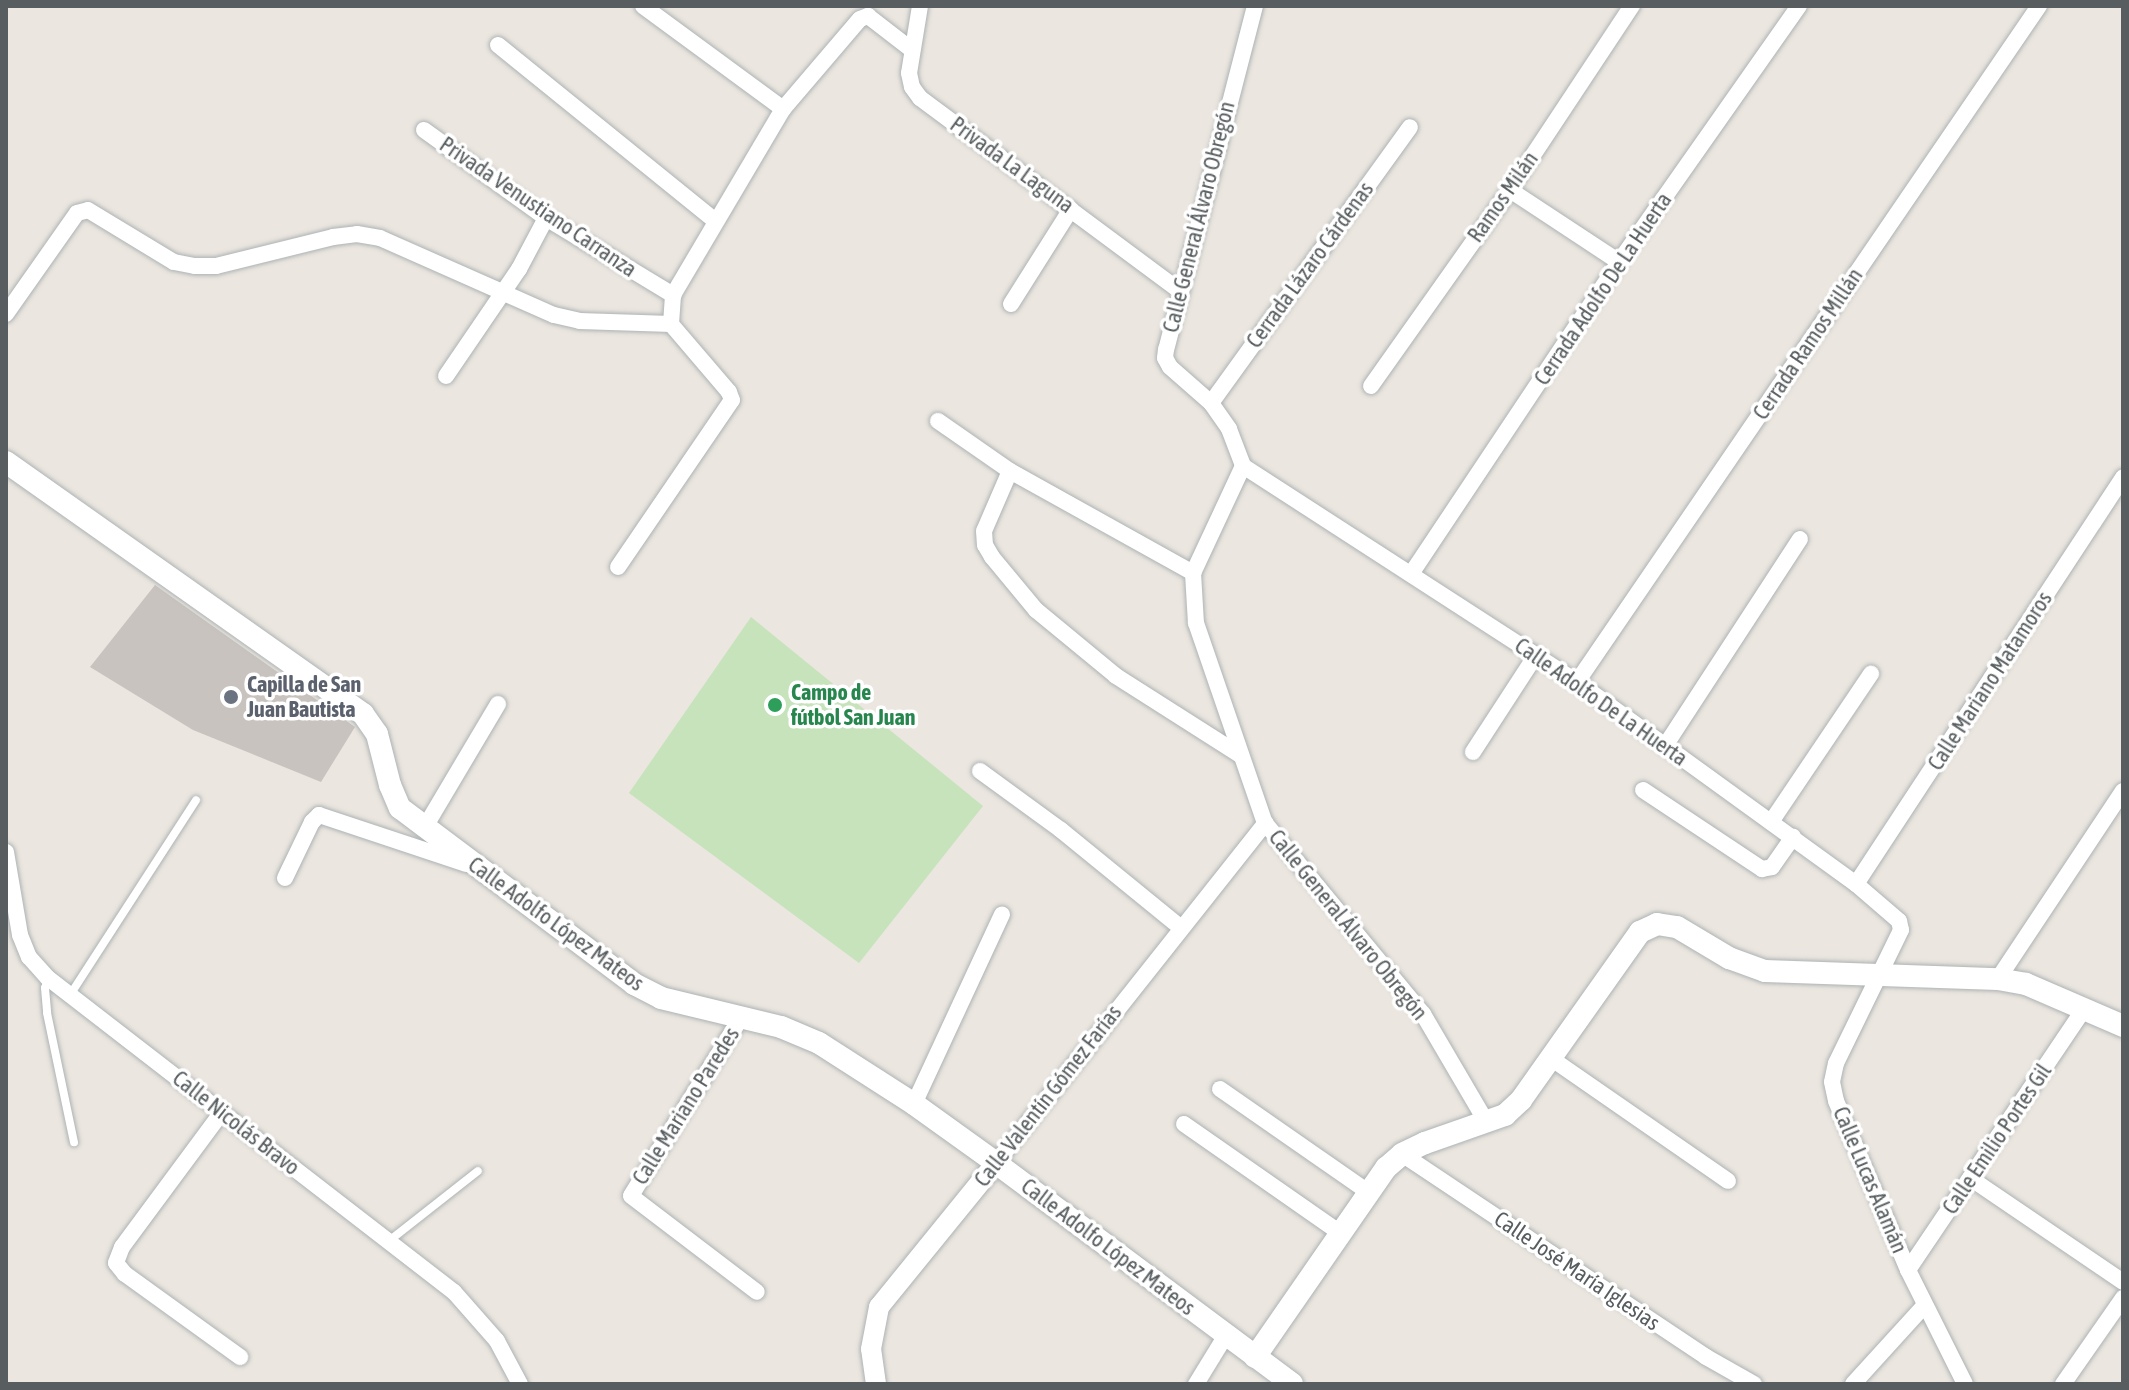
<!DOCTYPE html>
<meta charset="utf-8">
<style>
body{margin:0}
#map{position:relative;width:2129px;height:1390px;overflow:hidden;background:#ebe6df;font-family:"Asap Condensed",sans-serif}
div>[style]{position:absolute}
.green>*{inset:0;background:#c6e3bc}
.building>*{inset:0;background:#c8c3bf}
.roads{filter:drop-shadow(0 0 2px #adb3b5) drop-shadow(0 0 2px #adb3b5)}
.service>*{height:8px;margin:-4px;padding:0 4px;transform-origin:4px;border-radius:4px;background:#fff}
.minor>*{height:16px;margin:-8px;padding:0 8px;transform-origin:8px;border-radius:8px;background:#fff}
.tertiary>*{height:20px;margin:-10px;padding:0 10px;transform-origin:10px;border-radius:10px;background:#fff}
.secondary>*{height:22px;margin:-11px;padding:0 11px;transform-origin:11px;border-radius:11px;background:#fff}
.dots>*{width:22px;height:22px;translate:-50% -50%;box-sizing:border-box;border:4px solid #fff;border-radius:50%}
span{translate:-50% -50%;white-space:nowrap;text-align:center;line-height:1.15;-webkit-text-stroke:7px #fff;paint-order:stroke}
.street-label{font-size:22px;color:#585e60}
.worship-label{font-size:22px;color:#5b616d;font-weight:700}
.left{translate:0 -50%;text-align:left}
.leisure-label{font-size:22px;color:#27864d;font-weight:700}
.frame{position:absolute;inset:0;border:8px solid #585e60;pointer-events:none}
</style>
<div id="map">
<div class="green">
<div style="clip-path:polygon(751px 617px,983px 806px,859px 963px,629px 793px)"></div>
</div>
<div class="building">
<div style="clip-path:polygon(155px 585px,355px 727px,321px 782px,193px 730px,90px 667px)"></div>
</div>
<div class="roads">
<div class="service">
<div style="left:48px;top:979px;width:9px;rotate:108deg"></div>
<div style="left:45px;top:988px;width:25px;rotate:85deg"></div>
<div style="left:47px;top:1013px;width:132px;rotate:78.2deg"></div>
<div style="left:70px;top:995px;width:232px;rotate:-57.1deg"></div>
<div style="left:389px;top:1241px;width:113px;rotate:-38.2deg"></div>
</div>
<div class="minor">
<div style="left:643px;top:6px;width:174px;rotate:36.3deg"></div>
<div style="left:920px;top:6px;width:68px;rotate:99.3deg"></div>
<div style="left:909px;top:73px;width:14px;rotate:78deg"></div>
<div style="left:912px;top:87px;width:14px;rotate:54deg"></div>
<div style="left:920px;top:98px;width:324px;rotate:36.6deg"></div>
<div style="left:1255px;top:6px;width:354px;rotate:104.5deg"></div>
<div style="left:1166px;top:349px;width:9px;rotate:96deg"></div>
<div style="left:1165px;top:358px;width:10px;rotate:61deg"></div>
<div style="left:1170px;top:367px;width:55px;rotate:41.3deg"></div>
<div style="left:1211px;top:403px;width:32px;rotate:55deg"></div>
<div style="left:1229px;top:429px;width:40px;rotate:69deg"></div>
<div style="left:1243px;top:466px;width:118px;rotate:115deg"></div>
<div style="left:1193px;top:573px;width:50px;rotate:86.6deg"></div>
<div style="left:1196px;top:623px;width:212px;rotate:71deg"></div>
<div style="left:1265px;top:823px;width:248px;rotate:50.4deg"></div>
<div style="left:1423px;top:1014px;width:126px;rotate:59.6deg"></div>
<div style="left:498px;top:45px;width:279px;rotate:39deg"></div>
<div style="left:424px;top:130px;width:150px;rotate:35.8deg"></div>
<div style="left:546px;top:218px;width:149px;rotate:31.2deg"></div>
<div style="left:1510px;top:190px;width:131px;rotate:33.4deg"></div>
<div style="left:1011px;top:304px;width:112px;rotate:-57.7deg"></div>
<div style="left:6px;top:314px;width:123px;rotate:-54.9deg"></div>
<div style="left:77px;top:213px;width:11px;rotate:-15deg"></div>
<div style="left:88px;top:210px;width:100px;rotate:31.2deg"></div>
<div style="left:174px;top:262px;width:21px;rotate:11deg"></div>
<div style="left:195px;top:266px;width:21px"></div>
<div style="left:216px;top:266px;width:121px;rotate:-13.9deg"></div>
<div style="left:333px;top:237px;width:24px;rotate:-7deg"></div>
<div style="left:357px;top:234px;width:23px;rotate:10deg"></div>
<div style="left:380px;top:238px;width:190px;rotate:23.9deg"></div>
<div style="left:554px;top:315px;width:27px;rotate:13deg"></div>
<div style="left:580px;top:321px;width:91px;rotate:1.9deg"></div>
<div style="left:446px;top:376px;width:130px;rotate:-55.7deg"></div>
<div style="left:519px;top:269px;width:58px;rotate:-62.1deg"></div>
<div style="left:1371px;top:386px;width:240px;rotate:-54.7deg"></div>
<div style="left:1510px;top:190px;width:221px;rotate:-56.5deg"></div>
<div style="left:1211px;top:403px;width:340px;rotate:-54.2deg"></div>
<div style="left:938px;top:421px;width:88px;rotate:34.8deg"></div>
<div style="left:1010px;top:471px;width:210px;rotate:29.1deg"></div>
<div style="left:1243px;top:466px;width:398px;rotate:32.9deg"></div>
<div style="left:1577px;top:682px;width:344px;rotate:35.9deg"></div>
<div style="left:1856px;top:884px;width:57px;rotate:40.7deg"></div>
<div style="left:1899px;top:921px;width:9px;rotate:77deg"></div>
<div style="left:1901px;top:930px;width:148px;rotate:116deg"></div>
<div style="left:1836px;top:1063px;width:19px;rotate:102deg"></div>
<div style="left:1832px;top:1082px;width:19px;rotate:78deg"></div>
<div style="left:1836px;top:1101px;width:184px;rotate:66.9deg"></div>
<div style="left:1908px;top:1270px;width:127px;rotate:63.4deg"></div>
<div style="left:1010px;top:471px;width:65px;rotate:113.4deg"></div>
<div style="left:984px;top:531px;width:14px;rotate:86deg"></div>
<div style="left:985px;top:545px;width:14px;rotate:60deg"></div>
<div style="left:992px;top:557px;width:69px;rotate:50.3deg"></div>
<div style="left:1036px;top:610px;width:104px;rotate:39.5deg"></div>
<div style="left:1116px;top:676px;width:147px;rotate:32.5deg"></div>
<div style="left:618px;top:567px;width:202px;rotate:-55.7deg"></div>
<div style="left:732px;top:400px;width:9px;rotate:-111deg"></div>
<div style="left:729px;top:392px;width:89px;rotate:-130.5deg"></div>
<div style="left:671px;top:324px;width:29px;rotate:-86deg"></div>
<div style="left:673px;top:295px;width:216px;rotate:-59.4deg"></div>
<div style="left:783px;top:109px;width:118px;rotate:-49.5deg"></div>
<div style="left:860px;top:19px;width:9px;rotate:-21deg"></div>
<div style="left:868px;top:16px;width:56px;rotate:37.7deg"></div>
<div style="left:1411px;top:574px;width:375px;rotate:-56.3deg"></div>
<div style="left:1619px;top:262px;width:313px;rotate:-54.9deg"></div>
<div style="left:1577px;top:682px;width:819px;rotate:-55.65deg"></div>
<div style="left:1665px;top:746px;width:247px;rotate:-56.9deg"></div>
<div style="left:1473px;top:752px;width:116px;rotate:-57deg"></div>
<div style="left:980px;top:771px;width:100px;rotate:36.1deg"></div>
<div style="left:1061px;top:830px;width:155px;rotate:39.2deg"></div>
<div style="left:1643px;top:790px;width:143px;rotate:33.6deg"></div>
<div style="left:1762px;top:869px;width:10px;rotate:-11deg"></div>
<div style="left:1772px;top:867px;width:37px;rotate:-55deg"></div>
<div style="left:1771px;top:822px;width:179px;rotate:-56deg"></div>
<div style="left:425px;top:827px;width:143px;rotate:-59.3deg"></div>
<div style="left:6px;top:852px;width:84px;rotate:80.4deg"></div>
<div style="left:20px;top:935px;width:24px;rotate:68deg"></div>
<div style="left:29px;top:957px;width:28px;rotate:48deg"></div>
<div style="left:48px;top:978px;width:513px;rotate:37.72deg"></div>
<div style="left:454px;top:1292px;width:65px;rotate:48.7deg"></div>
<div style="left:497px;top:1341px;width:49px;rotate:61.9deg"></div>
<div style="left:285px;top:878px;width:62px;rotate:-64.3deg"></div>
<div style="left:312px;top:822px;width:10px;rotate:-45deg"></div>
<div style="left:319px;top:815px;width:155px;rotate:18.4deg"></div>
<div style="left:1856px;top:884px;width:487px;rotate:-56.7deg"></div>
<div style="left:1998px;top:979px;width:226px;rotate:-56.4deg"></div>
<div style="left:742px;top:1016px;width:211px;rotate:121.7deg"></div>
<div style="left:631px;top:1196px;width:158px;rotate:37.3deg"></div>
<div style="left:1552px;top:1059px;width:214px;rotate:34.7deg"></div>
<div style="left:1220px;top:1089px;width:180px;rotate:34.8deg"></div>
<div style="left:914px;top:1104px;width:209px;rotate:-65.1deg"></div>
<div style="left:222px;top:1112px;width:168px;rotate:126.5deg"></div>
<div style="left:122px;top:1247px;width:17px;rotate:111deg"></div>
<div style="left:116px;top:1263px;width:14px;rotate:51deg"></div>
<div style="left:125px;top:1274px;width:142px;rotate:35.8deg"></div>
<div style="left:1184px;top:1124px;width:189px;rotate:34.9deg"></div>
<div style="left:1402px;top:1154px;width:366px;rotate:33.7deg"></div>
<div style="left:1706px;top:1357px;width:55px;rotate:29.4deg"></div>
<div style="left:996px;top:1163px;width:434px;rotate:-51.6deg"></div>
<div style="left:1970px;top:1178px;width:185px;rotate:34.2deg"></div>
<div style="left:1908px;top:1270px;width:316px;rotate:-56deg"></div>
<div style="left:1196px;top:1384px;width:57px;rotate:-58.5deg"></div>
<div style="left:1853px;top:1384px;width:105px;rotate:-47.7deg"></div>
<div style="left:2063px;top:1384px;width:105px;rotate:-55.1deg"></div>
</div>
<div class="tertiary">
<div style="left:876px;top:1384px;width:35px;rotate:-98deg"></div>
<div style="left:871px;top:1349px;width:43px;rotate:-79.2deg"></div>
<div style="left:879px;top:1307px;width:186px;rotate:-50.9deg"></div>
</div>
<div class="secondary">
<div style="left:6px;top:462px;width:437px;rotate:35.2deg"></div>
<div style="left:363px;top:714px;width:24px;rotate:55deg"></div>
<div style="left:377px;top:734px;width:53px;rotate:75.7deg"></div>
<div style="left:390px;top:785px;width:25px;rotate:67deg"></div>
<div style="left:400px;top:808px;width:293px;rotate:36.9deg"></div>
<div style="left:634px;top:984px;width:30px;rotate:27deg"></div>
<div style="left:661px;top:998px;width:123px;rotate:13.6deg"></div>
<div style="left:781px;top:1027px;width:41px;rotate:22.8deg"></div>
<div style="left:819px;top:1043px;width:113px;rotate:32.7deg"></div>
<div style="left:914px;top:1104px;width:101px;rotate:35.7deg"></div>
<div style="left:996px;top:1163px;width:369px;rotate:36.7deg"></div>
<div style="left:1255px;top:1357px;width:230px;rotate:-55.3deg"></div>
<div style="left:1386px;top:1168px;width:21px;rotate:-41deg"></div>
<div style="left:1402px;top:1154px;width:25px;rotate:-26deg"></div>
<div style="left:1425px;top:1143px;width:85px;rotate:-19.3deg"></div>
<div style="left:1505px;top:1115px;width:22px;rotate:-43deg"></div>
<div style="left:1521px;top:1100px;width:206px;rotate:-54.7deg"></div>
<div style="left:1640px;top:932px;width:19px;rotate:-25deg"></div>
<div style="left:1657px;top:924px;width:20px;rotate:9deg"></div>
<div style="left:1677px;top:927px;width:61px;rotate:30.8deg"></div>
<div style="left:1729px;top:958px;width:38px;rotate:20deg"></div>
<div style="left:1765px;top:971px;width:233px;rotate:2deg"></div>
<div style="left:1998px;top:979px;width:28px;rotate:10deg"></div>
<div style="left:2026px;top:984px;width:106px;rotate:23.4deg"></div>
</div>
</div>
<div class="dots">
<div style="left:231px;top:697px;background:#6b7280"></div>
<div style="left:775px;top:705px;background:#2e9e5b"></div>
</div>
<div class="street-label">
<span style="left:1012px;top:165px;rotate:36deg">Privada La Laguna</span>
<span style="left:1503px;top:197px;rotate:-55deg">Ramos Milán</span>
<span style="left:538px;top:207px;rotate:34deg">Privada Venustiano Carranza</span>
<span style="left:1199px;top:217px;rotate:-76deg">Calle General Álvaro Obregón</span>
<span style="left:1310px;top:265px;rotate:-54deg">Cerrada Lázaro Cárdenas</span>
<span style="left:1603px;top:289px;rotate:-56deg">Cerrada Adolfo De La Huerta</span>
<span style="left:1808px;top:344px;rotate:-56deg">Cerrada Ramos Millán</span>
<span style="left:1990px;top:681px;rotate:-57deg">Calle Mariano Matamoros</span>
<span style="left:1601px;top:702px;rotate:35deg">Calle Adolfo De La Huerta</span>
<span style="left:556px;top:924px;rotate:36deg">Calle Adolfo López Mateos</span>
<span style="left:1348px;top:925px;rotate:51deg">Calle General Álvaro Obregón</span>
<span style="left:1048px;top:1096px;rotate:-52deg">Calle Valentín Gómez Farías</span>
<span style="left:686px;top:1106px;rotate:-58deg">Calle Mariano Paredes</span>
<span style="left:236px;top:1123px;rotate:38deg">Calle Nicolás Bravo</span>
<span style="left:1997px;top:1139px;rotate:-56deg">Calle Emilio Portes Gil</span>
<span style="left:1870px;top:1180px;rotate:67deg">Calle Lucas Alamán</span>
<span style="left:1108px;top:1247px;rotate:37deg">Calle Adolfo López Mateos</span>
<span style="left:1577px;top:1271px;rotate:34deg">Calle José María Iglesias</span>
</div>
<div class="worship-label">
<span class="left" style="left:247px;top:697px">Capilla de San<br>Juan Bautista</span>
</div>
<div class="leisure-label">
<span class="left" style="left:791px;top:705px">Campo de<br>fútbol San Juan</span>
</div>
<div class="frame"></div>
</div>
